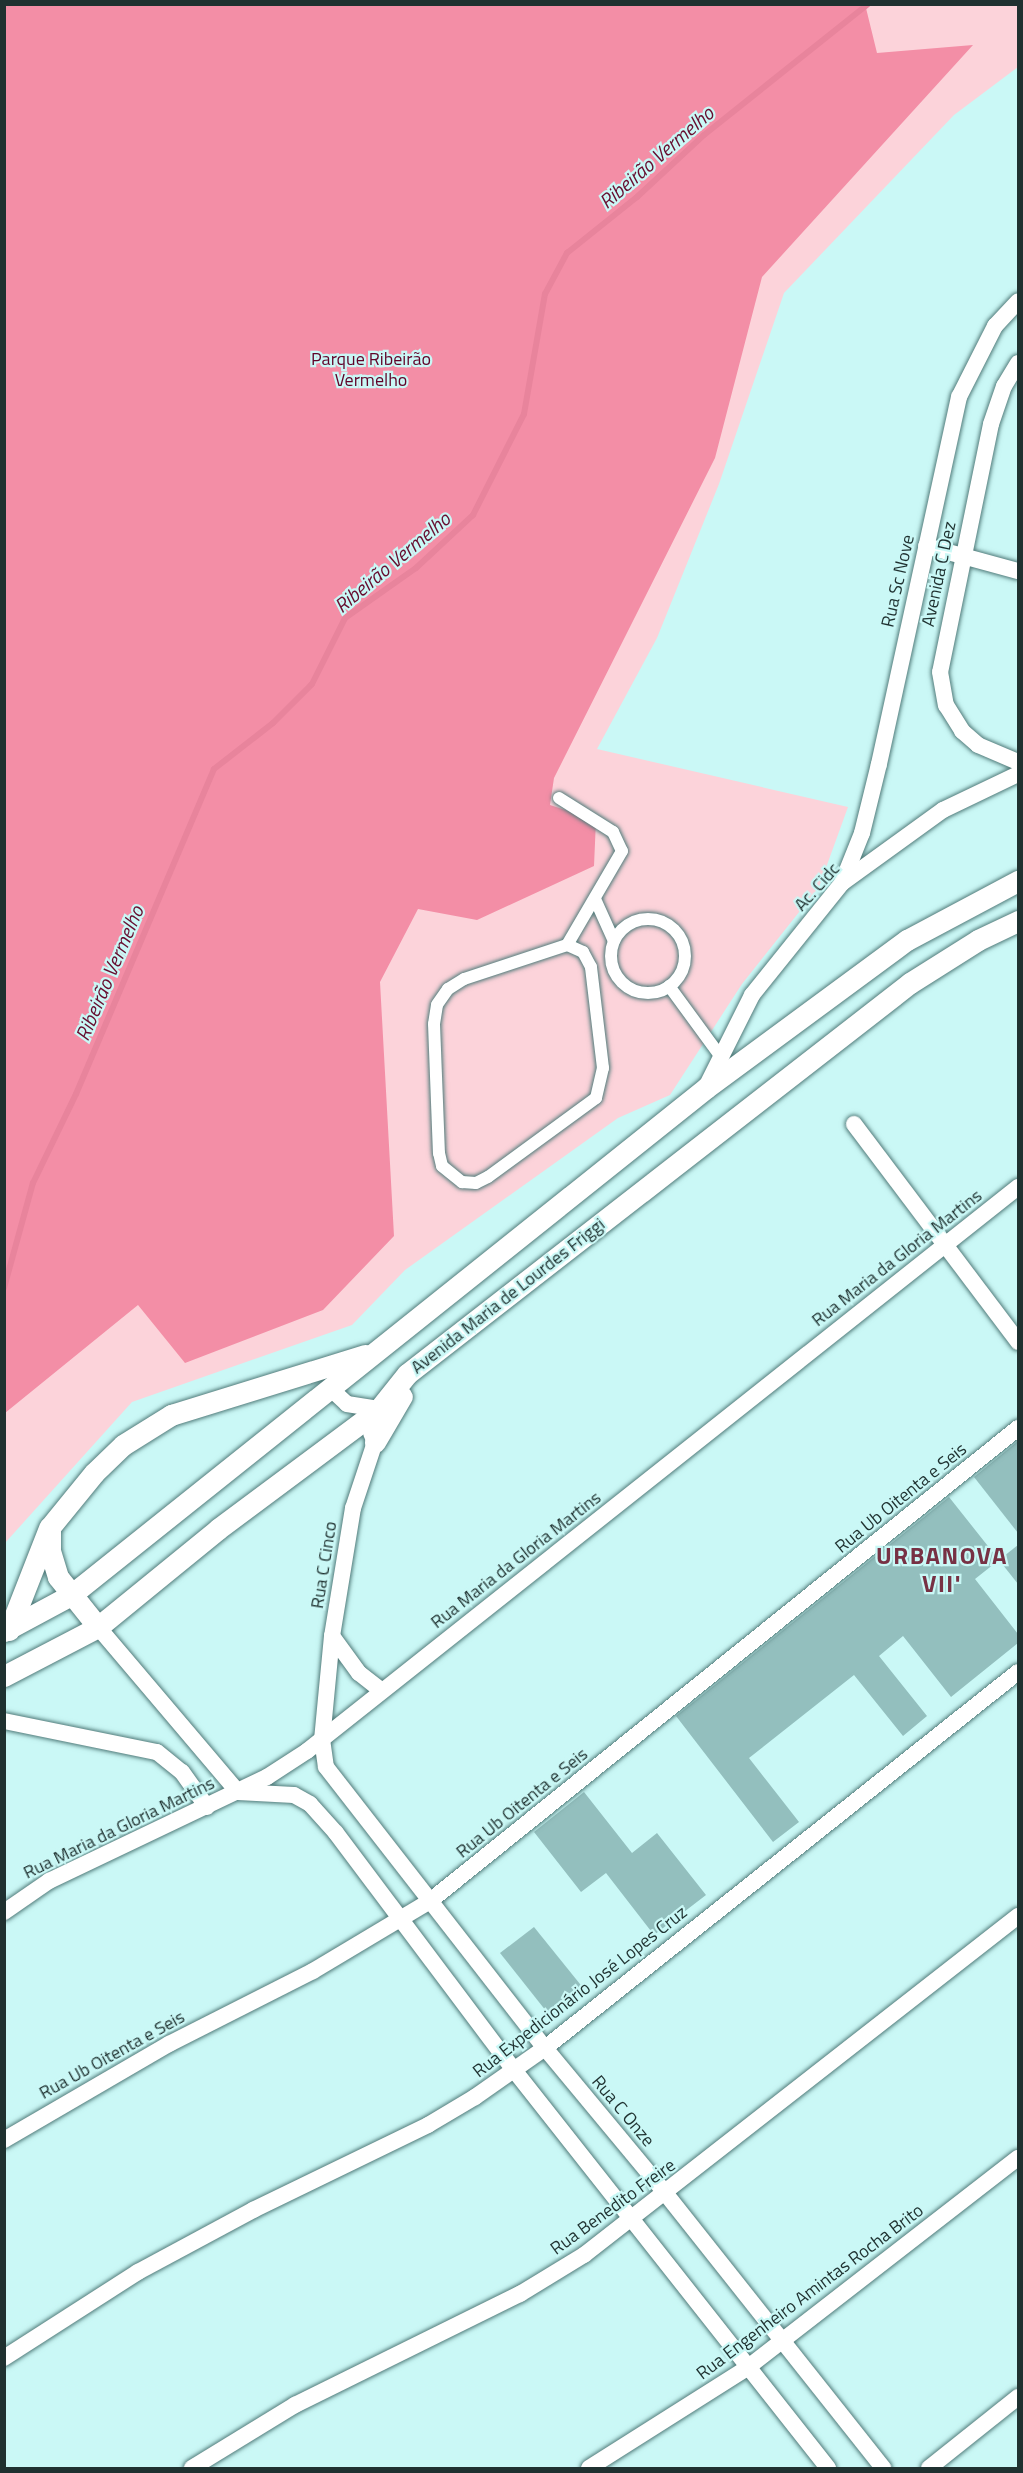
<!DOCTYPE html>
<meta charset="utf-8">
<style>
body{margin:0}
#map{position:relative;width:1023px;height:2473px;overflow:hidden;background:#caf8f6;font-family:"Titillium Web",sans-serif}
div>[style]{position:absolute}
.green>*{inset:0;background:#fcd3da}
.forest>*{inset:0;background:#f38ea6}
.stream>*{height:6px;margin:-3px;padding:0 3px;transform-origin:3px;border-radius:3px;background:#e8849c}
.building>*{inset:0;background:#93bfbe}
.roads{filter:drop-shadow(0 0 2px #517b7a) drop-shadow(0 0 2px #517b7a)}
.pedestrian>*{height:12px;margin:-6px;padding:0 6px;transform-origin:6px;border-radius:6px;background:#fff}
.pedestrian>.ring{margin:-6px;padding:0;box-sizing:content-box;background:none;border:12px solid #fff;border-radius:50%}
.minor>*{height:16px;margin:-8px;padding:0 8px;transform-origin:8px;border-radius:8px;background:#fff}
.tertiary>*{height:21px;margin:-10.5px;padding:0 10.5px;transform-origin:10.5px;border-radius:10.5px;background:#fff}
span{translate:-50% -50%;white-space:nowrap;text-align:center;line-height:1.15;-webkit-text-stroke:4.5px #caf8f6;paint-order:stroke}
.park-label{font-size:18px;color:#600328}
.street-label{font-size:18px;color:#1f3130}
.water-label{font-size:20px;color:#670d2f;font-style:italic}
.district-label{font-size:24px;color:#773144;font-weight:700;letter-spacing:1.5px}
.frame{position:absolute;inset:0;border:6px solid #1f3130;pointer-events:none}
</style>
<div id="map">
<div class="green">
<div style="clip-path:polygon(5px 5px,1018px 5px,1018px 67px,954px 115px,784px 293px,719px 484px,657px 638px,597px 749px,848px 807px,819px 887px,742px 984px,670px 1095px,618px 1118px,405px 1270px,352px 1325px,132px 1402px,5px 1543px)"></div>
</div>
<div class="forest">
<div style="clip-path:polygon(865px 4px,877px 53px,973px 45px,762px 277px,715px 458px,554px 778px,550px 805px,596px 820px,594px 866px,477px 920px,418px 909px,380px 982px,394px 1236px,323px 1310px,185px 1363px,138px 1305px,5px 1413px,5px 5px)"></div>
</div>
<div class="stream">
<div style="left:4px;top:1288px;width:109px;rotate:-74.6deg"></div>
<div style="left:33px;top:1183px;width:99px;rotate:-64.2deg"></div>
<div style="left:76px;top:1094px;width:353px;rotate:-67deg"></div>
<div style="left:214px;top:769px;width:75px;rotate:-37.9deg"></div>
<div style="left:273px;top:723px;width:55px;rotate:-45deg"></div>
<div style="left:312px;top:684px;width:74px;rotate:-63.4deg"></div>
<div style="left:345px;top:618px;width:87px;rotate:-35.2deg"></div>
<div style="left:416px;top:568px;width:78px;rotate:-42.9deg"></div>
<div style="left:473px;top:515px;width:113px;rotate:-63.2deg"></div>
<div style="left:524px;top:414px;width:122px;rotate:-80.1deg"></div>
<div style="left:545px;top:294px;width:47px;rotate:-61.8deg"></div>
<div style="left:567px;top:253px;width:90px;rotate:-38.7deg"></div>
<div style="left:637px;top:197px;width:91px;rotate:-42.8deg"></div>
<div style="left:704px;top:135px;width:210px;rotate:-38.6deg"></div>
</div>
<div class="building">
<div style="clip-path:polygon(1018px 1441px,1018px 1533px,974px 1477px)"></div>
<div style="clip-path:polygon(949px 1497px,999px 1560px,975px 1579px,1018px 1634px,1018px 1643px,951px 1697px,903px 1636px,879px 1656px,927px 1716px,903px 1736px,854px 1675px,749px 1758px,799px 1822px,773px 1842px,676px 1716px)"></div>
<div style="clip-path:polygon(1018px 1545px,1018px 1584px,999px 1560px)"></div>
<div style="clip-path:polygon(584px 1792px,632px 1853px,657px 1833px,706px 1895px,654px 1935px,606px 1873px,581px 1892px,534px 1832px)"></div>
<div style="clip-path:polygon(534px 1927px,584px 1989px,550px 2016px,500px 1953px)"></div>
</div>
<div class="roads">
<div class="pedestrian">
<div style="left:559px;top:798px;width:64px;rotate:32.2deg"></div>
<div style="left:613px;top:832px;width:21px;rotate:65deg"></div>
<div style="left:622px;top:851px;width:109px;rotate:120.3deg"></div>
<div style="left:567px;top:945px;width:108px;rotate:161.7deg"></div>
<div style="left:464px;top:979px;width:19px;rotate:148deg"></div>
<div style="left:448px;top:989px;width:19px;rotate:125deg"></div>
<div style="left:437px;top:1005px;width:19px;rotate:99deg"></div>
<div style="left:434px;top:1024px;width:129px;rotate:87.8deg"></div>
<div style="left:439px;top:1153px;width:13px;rotate:77deg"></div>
<div style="left:442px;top:1166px;width:26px;rotate:39deg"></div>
<div style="left:462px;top:1182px;width:14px;rotate:4deg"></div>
<div style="left:476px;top:1183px;width:13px;rotate:-27deg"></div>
<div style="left:488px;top:1177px;width:134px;rotate:-36.2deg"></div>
<div style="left:596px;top:1098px;width:31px;rotate:-77deg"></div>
<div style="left:603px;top:1068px;width:102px;rotate:-96.8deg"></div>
<div style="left:591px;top:967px;width:17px;rotate:-118deg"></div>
<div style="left:583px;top:952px;width:17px;rotate:-156deg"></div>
<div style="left:595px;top:899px;width:46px;rotate:65.7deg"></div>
<div class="ring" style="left:611px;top:919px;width:62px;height:62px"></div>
<div style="left:669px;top:986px;width:88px;rotate:53.8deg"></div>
</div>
<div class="minor">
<div style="left:1018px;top:363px;width:27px;rotate:121deg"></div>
<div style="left:1004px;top:386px;width:40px;rotate:108.9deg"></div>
<div style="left:991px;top:424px;width:253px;rotate:101.6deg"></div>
<div style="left:940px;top:672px;width:34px;rotate:80deg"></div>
<div style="left:946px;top:705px;width:31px;rotate:58deg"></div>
<div style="left:962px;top:731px;width:21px;rotate:41deg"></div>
<div style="left:978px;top:745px;width:43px;rotate:23deg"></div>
<div style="left:926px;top:546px;width:95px;rotate:15.2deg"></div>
<div style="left:842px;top:883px;width:54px;rotate:-68.2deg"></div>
<div style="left:862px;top:833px;width:71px;rotate:-76.2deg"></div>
<div style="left:879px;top:764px;width:376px;rotate:-77.7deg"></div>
<div style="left:959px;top:397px;width:80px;rotate:-63.1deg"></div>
<div style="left:995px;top:326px;width:34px;rotate:-47deg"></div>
<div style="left:706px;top:1087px;width:103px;rotate:-63.4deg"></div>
<div style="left:752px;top:995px;width:144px;rotate:-51.2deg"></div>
<div style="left:842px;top:883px;width:125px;rotate:-35.9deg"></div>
<div style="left:943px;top:810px;width:83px;rotate:-25.6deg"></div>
<div style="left:854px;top:1124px;width:273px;rotate:53deg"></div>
<div style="left:331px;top:1389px;width:22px;rotate:43deg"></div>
<div style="left:347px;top:1404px;width:32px;rotate:9deg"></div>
<div style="left:371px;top:1433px;width:10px;rotate:66deg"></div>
<div style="left:375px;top:1442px;width:70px;rotate:108.4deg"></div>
<div style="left:353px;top:1508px;width:130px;rotate:99.3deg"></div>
<div style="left:332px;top:1636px;width:103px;rotate:95.5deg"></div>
<div style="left:322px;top:1739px;width:28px;rotate:82deg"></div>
<div style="left:326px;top:1767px;width:356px;rotate:52.1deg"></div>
<div style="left:545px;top:2048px;width:190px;rotate:50.3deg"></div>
<div style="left:666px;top:2194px;width:350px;rotate:51.6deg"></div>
<div style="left:98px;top:1627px;width:216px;rotate:49.7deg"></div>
<div style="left:238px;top:1792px;width:56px;rotate:3.1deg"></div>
<div style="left:294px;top:1795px;width:18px;rotate:29deg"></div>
<div style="left:310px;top:1804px;width:39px;rotate:48deg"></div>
<div style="left:336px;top:1833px;width:296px;rotate:53.1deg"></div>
<div style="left:514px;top:2070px;width:507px;rotate:51.73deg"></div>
<div style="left:332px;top:1636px;width:46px;rotate:53.9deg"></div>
<div style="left:359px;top:1673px;width:29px;rotate:38deg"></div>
<div style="left:4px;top:1721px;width:156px;rotate:11.5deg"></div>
<div style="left:157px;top:1752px;width:32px;rotate:39deg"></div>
<div style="left:182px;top:1772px;width:43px;rotate:54.5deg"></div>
<div style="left:4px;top:1912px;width:55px;rotate:-34.6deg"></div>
<div style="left:49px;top:1881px;width:242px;rotate:-25.5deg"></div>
<div style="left:267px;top:1777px;width:48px;rotate:-33deg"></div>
<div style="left:307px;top:1751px;width:908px;rotate:-38.42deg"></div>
<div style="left:4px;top:2140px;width:191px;rotate:-30.2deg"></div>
<div style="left:169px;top:2044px;width:161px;rotate:-26.9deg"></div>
<div style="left:313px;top:1971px;width:136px;rotate:-30.9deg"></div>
<div style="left:430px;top:1901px;width:755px;rotate:-38.81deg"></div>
<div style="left:4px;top:2358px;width:159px;rotate:-32.7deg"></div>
<div style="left:138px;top:2272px;width:131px;rotate:-28.3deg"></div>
<div style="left:253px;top:2210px;width:195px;rotate:-25.9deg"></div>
<div style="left:428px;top:2125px;width:55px;rotate:-30.8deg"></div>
<div style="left:475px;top:2097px;width:85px;rotate:-35deg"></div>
<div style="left:545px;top:2048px;width:604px;rotate:-38.48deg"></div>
<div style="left:192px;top:2468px;width:121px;rotate:-31.5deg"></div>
<div style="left:295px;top:2405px;width:251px;rotate:-26.3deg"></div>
<div style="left:520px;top:2294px;width:75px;rotate:-31.4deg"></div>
<div style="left:584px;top:2255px;width:551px;rotate:-37.99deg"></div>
<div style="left:589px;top:2468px;width:187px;rotate:-32.3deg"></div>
<div style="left:747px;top:2368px;width:343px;rotate:-37.8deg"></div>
<div style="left:929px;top:2468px;width:114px;rotate:-38.6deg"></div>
</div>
<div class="tertiary">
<div style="left:375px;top:1442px;width:53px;rotate:-59.6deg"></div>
<div style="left:98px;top:1627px;width:64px;rotate:-128.7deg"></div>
<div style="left:58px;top:1577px;width:27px;rotate:-107deg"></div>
<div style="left:50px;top:1551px;width:24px;rotate:-90deg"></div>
<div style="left:50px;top:1527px;width:70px;rotate:-50.8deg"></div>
<div style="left:94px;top:1473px;width:40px;rotate:-44deg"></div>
<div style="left:123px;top:1445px;width:57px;rotate:-32deg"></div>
<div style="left:171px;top:1415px;width:203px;rotate:-17.2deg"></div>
<div style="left:9px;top:1630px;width:110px;rotate:-68.6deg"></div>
<div style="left:4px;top:1631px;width:76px;rotate:-28.2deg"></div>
<div style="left:71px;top:1595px;width:813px;rotate:-38.6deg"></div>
<div style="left:706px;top:1088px;width:250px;rotate:-36.4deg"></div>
<div style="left:907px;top:940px;width:126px;rotate:-28deg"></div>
<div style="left:4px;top:1676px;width:106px;rotate:-27.5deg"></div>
<div style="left:98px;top:1627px;width:155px;rotate:-39.2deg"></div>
<div style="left:218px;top:1529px;width:201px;rotate:-36.7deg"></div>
<div style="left:379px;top:1409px;width:45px;rotate:-51.3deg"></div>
<div style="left:407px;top:1374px;width:637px;rotate:-37.86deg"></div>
<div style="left:910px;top:983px;width:80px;rotate:-32.3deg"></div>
<div style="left:978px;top:940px;width:44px;rotate:-25.4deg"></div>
</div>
</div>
<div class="park-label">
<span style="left:371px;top:370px">Parque Ribeirão<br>Vermelho</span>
</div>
<div class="street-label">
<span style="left:939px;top:574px;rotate:-78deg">Avenida C Dez</span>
<span style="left:898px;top:581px;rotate:-77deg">Rua Sc Nove</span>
<span style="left:817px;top:887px;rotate:-48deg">Ac. Cidc</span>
<span style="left:897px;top:1258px;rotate:-38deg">Rua Maria da Gloria Martins</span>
<span style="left:508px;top:1296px;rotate:-38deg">Avenida Maria de Lourdes Friggi</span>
<span style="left:901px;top:1498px;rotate:-39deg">Rua Ub Oitenta e Seis</span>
<span style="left:516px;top:1560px;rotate:-38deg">Rua Maria da Gloria Martins</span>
<span style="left:324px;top:1565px;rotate:-81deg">Rua C Cinco</span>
<span style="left:522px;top:1803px;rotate:-39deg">Rua Ub Oitenta e Seis</span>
<span style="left:119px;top:1828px;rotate:-26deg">Rua Maria da Gloria Martins</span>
<span style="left:580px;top:1992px;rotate:-38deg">Rua Expedicionário José Lopes Cruz</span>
<span style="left:112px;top:2055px;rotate:-29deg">Rua Ub Oitenta e Seis</span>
<span style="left:623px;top:2111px;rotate:50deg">Rua C Onze</span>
<span style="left:613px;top:2207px;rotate:-36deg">Rua Benedito Freire</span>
<span style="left:810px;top:2292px;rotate:-37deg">Rua Engenheiro Amintas Rocha Brito</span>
</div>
<div class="water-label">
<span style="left:656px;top:157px;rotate:-41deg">Ribeirão Vermelho</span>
<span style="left:392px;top:562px;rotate:-40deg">Ribeirão Vermelho</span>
<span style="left:109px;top:973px;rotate:-67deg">Ribeirão Vermelho</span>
</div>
<div class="district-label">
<span style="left:942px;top:1570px">URBANOVA<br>VII'</span>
</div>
<div class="frame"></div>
</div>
